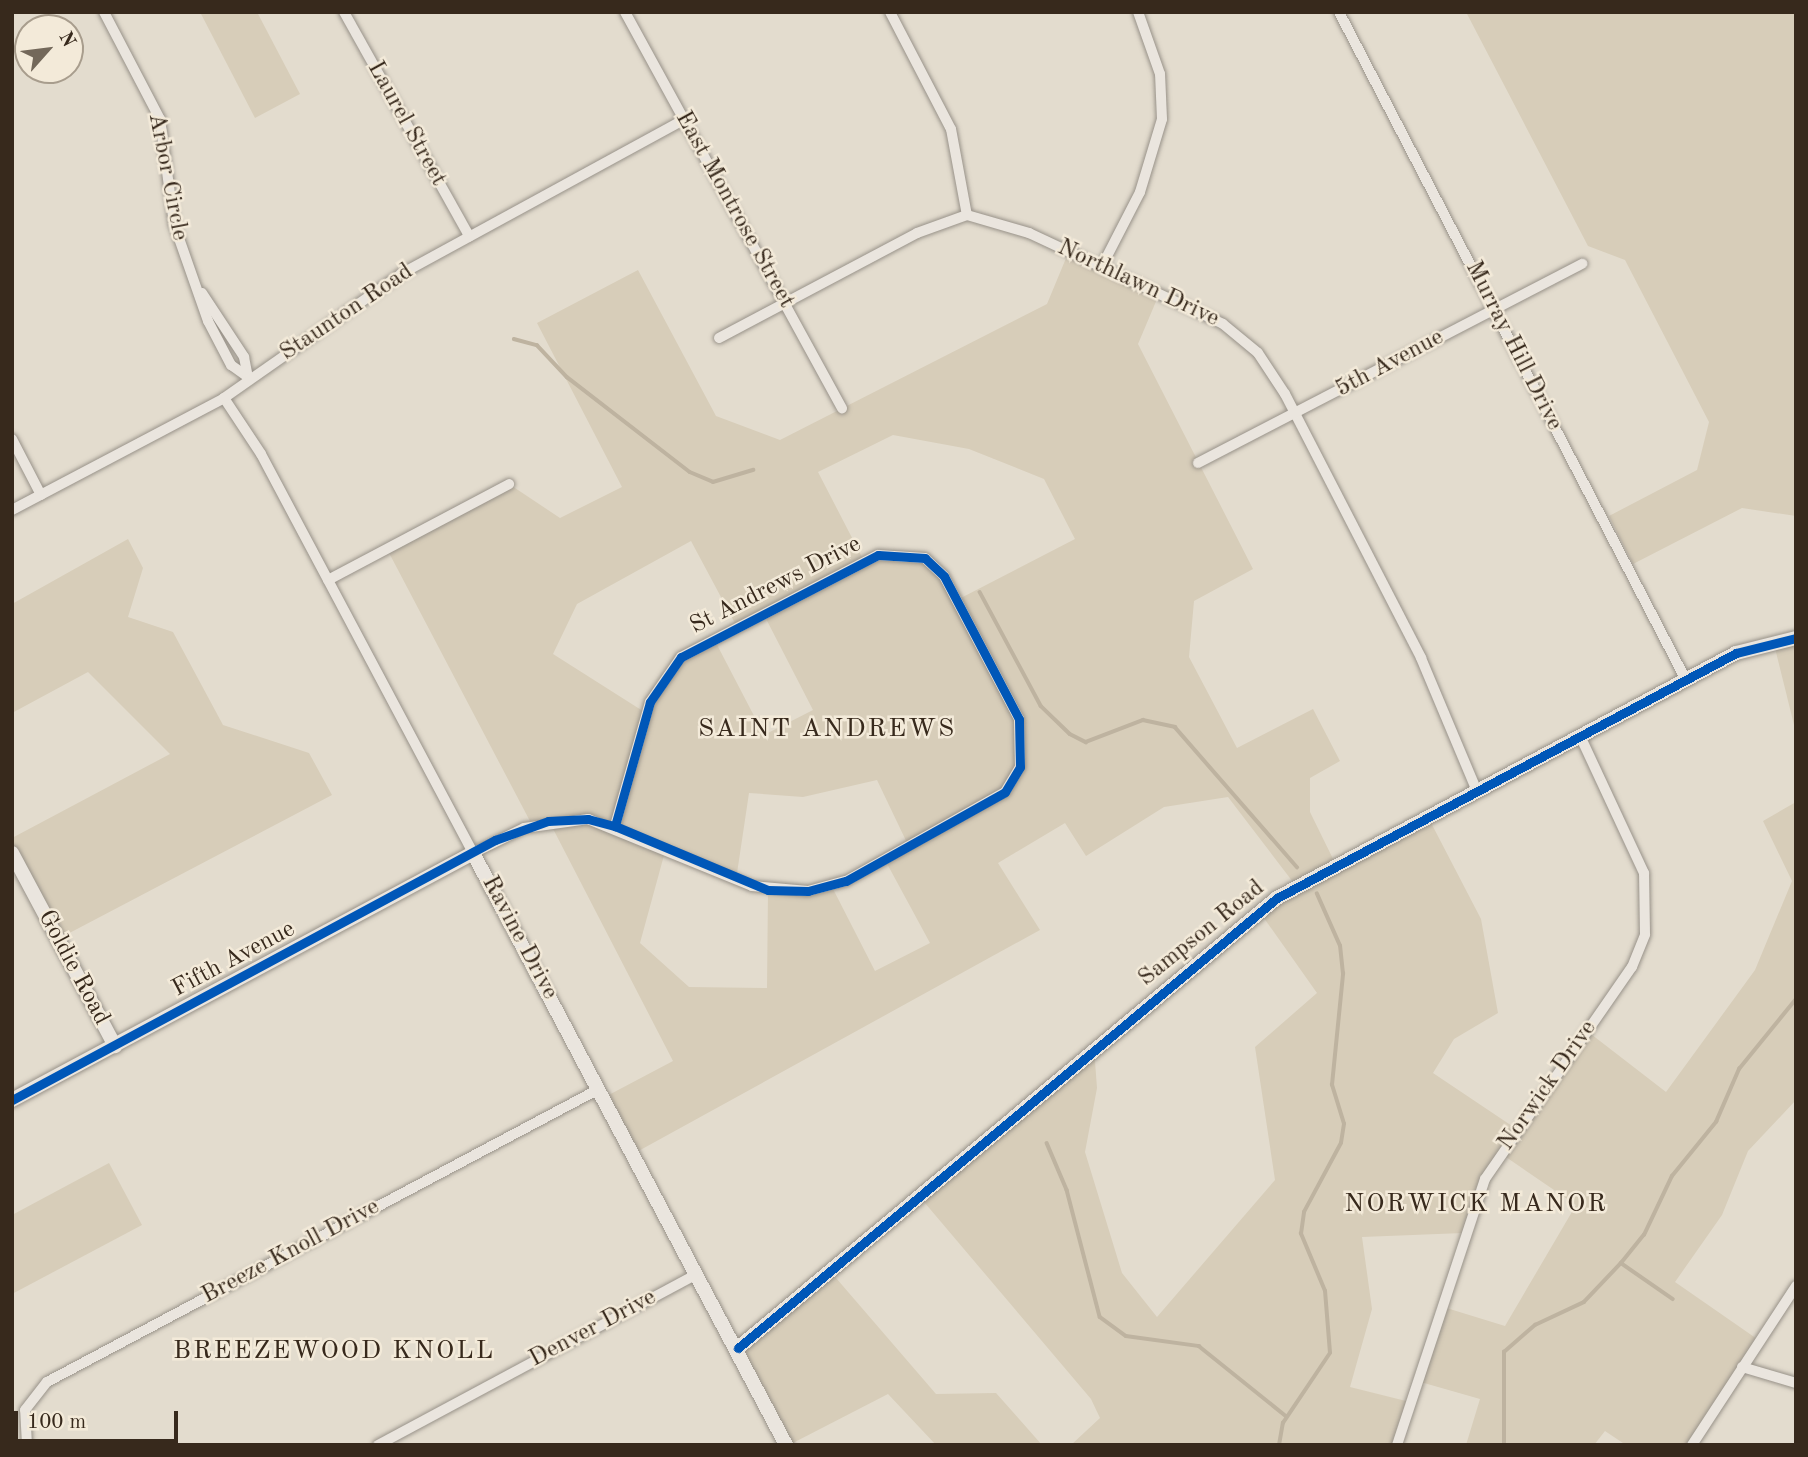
<!DOCTYPE html>
<style>
body{margin:0}
#map{position:relative;width:1808px;height:1457px;overflow:hidden;background:#e3dcce;font-family:"Old Standard TT",serif}
div>[style]{position:absolute}
.green>*{inset:0;background:#d7cdb9}
.stream>*{height:3.5px;margin:-1.75px;padding:0 1.75px;transform-origin:1.75px;border-radius:1.75px;background:#beb3a0}
.roads{filter:drop-shadow(0 0 2px #989289) drop-shadow(0 0 2px #989289)}
.minor>*{height:10px;margin:-5px;padding:0 5px;transform-origin:5px;border-radius:5px;background:#eae5de}
.tertiary>*{height:14px;margin:-7px;padding:0 7px;transform-origin:7px;border-radius:7px;background:#eae5de}
.cycleway>*{height:9px;margin:-4.5px;padding:0 4.5px;transform-origin:4.5px;border-radius:4.5px;background:#0057b8}
span{translate:-50% -50%;white-space:nowrap;text-align:center;line-height:1.15;-webkit-text-stroke:5px #f3ead9;paint-order:stroke}
.street-label{font-size:24px;color:#37291c}
.neighbourhood-label{font-size:26px;color:#37291c;letter-spacing:2px}
.frame{position:absolute;inset:0;border:14px solid #37291c;pointer-events:none}
.north{position:absolute;left:14px;top:14px;width:70px;height:70px;box-sizing:border-box;background:#f3ead9;border:2px solid #a89d8d;border-radius:50%;rotate:62deg;font-size:19px;font-weight:700;line-height:28px;text-align:center;color:#37291c}
.north::after{content:'';display:block;margin:auto;width:24px;height:32px;background:#73685a;clip-path:polygon(50% 0,100% 100%,50% 72%,0 100%)}
.scale{position:absolute;left:14px;top:1411px;width:164px;height:32px;box-sizing:border-box;border:4px solid #37291c;border-top:0;padding-left:9px;font-size:21px;line-height:24px;white-space:nowrap;color:#37291c;-webkit-text-stroke:5px #f3ead9;paint-order:stroke}
</style>
<div id="map">
<div class="green">
<div style="clip-path:polygon(200px 12px,257px 12px,300px 94px,255px 118px)"></div>
<div style="clip-path:polygon(1466px 12px,1796px 12px,1796px 516px,1742px 508px,1633px 564px,1609px 516px,1697px 470px,1709px 422px,1625px 260px,1588px 246px)"></div>
<div style="clip-path:polygon(evenodd,1069px 251px,1160px 292px,1138px 344px,1253px 569px,1194px 601px,1189px 657px,1237px 748px,1313px 709px,1340px 761px,1310px 778px,1310px 812px,1336px 865px,1428px 817px,1481px 919px,1498px 1013px,1454px 1039px,1433px 1073px,1515px 1128px,1587px 1031px,1666px 1092px,1755px 970px,1792px 881px,1763px 821px,1796px 802px,1796px 1100px,1748px 1151px,1722px 1215px,1675px 1282px,1760px 1341px,1692px 1445px,1626px 1445px,1605px 1431px,1594px 1445px,1466px 1445px,1480px 1399px,1417px 1381px,1440px 1306px,1505px 1326px,1576px 1205px,1500px 1153px,1463px 1233px,1362px 1237px,1372px 1309px,1350px 1387px,1410px 1402px,1397px 1445px,1071px 1445px,1100px 1418px,1091px 1399px,919px 1196px,1094px 1048px,1097px 1088px,1085px 1152px,1122px 1273px,1157px 1317px,1275px 1180px,1255px 1047px,1317px 993px,1259px 911px,1296px 886px,1228px 797px,1164px 807px,1086px 856px,1065px 823px,998px 863px,1040px 930px,633px 1154px,603px 1098px,673px 1061px,549px 821px,532px 825px,387px 549px,509px 484px,560px 518px,622px 487px,537px 323px,638px 270px,716px 416px,780px 440px,1047px 304px,1069px 251px,893px 435px,969px 449px,1044px 479px,1075px 539px,957px 600px,925px 558px,864px 561px,818px 472px,893px 435px,1069px 251px,691px 541px,737px 627px,763px 613px,813px 710px,764px 735px,714px 639px,665px 675px,646px 713px,553px 654px,577px 604px,691px 541px,1069px 251px,877px 780px,909px 847px,885px 860px,930px 943px,875px 971px,831px 885px,768px 890px,767px 988px,689px 987px,640px 943px,666px 848px,736px 880px,749px 793px,803px 797px,877px 780px)"></div>
<div style="clip-path:polygon(128px 539px,143px 568px,128px 617px,173px 632px,223px 725px,309px 753px,332px 795px,58px 939px,12px 853px,12px 838px,170px 754px,88px 672px,12px 713px,12px 604px)"></div>
<div style="clip-path:polygon(1796px 638px,1796px 733px,1773px 640px)"></div>
<div style="clip-path:polygon(109px 1163px,142px 1225px,12px 1294px,12px 1215px)"></div>
<div style="clip-path:polygon(830px 1271px,936px 1394px,996px 1393px,1042px 1445px,936px 1445px,888px 1394px,789px 1445px,738px 1348px)"></div>
</div>
<div class="stream">
<div style="left:514px;top:339px;width:24px;rotate:15deg"></div>
<div style="left:537px;top:345px;width:44px;rotate:46.8deg"></div>
<div style="left:567px;top:377px;width:155px;rotate:37.7deg"></div>
<div style="left:690px;top:472px;width:25px;rotate:23deg"></div>
<div style="left:713px;top:482px;width:42px;rotate:-16.7deg"></div>
<div style="left:980px;top:592px;width:129px;rotate:61.8deg"></div>
<div style="left:1041px;top:706px;width:40px;rotate:44deg"></div>
<div style="left:1070px;top:734px;width:18px;rotate:27deg"></div>
<div style="left:1086px;top:742px;width:61px;rotate:-21.1deg"></div>
<div style="left:1143px;top:720px;width:33px;rotate:12deg"></div>
<div style="left:1175px;top:727px;width:186px;rotate:48.9deg"></div>
<div style="left:1047px;top:1143px;width:51px;rotate:66.9deg"></div>
<div style="left:1067px;top:1190px;width:131px;rotate:75.4deg"></div>
<div style="left:1100px;top:1317px;width:32px;rotate:36deg"></div>
<div style="left:1126px;top:1336px;width:74px;rotate:7.8deg"></div>
<div style="left:1199px;top:1346px;width:112px;rotate:38.8deg"></div>
<div style="left:1621px;top:1263px;width:63px;rotate:34.7deg"></div>
<div style="left:1279px;top:1445px;width:22px;rotate:-80deg"></div>
<div style="left:1283px;top:1423px;width:84px;rotate:-56.1deg"></div>
<div style="left:1330px;top:1353px;width:62px;rotate:-94.6deg"></div>
<div style="left:1325px;top:1291px;width:62px;rotate:-112.8deg"></div>
<div style="left:1301px;top:1234px;width:22px;rotate:-82deg"></div>
<div style="left:1304px;top:1212px;width:78px;rotate:-61.8deg"></div>
<div style="left:1341px;top:1143px;width:19px;rotate:-81deg"></div>
<div style="left:1344px;top:1124px;width:41px;rotate:-107.1deg"></div>
<div style="left:1332px;top:1085px;width:112px;rotate:-84.3deg"></div>
<div style="left:1343px;top:974px;width:28px;rotate:-96deg"></div>
<div style="left:1340px;top:946px;width:57px;rotate:-113.9deg"></div>
<div style="left:1504px;top:1445px;width:93px;rotate:-90deg"></div>
<div style="left:1504px;top:1352px;width:41px;rotate:-41.1deg"></div>
<div style="left:1535px;top:1325px;width:54px;rotate:-25.1deg"></div>
<div style="left:1584px;top:1302px;width:54px;rotate:-46.5deg"></div>
<div style="left:1621px;top:1263px;width:36px;rotate:-51deg"></div>
<div style="left:1644px;top:1235px;width:65px;rotate:-64.6deg"></div>
<div style="left:1672px;top:1176px;width:70px;rotate:-50.8deg"></div>
<div style="left:1716px;top:1122px;width:58px;rotate:-66.5deg"></div>
<div style="left:1739px;top:1069px;width:90px;rotate:-50.8deg"></div>
</div>
<div class="roads">
<div class="minor">
<div style="left:104px;top:12px;width:121px;rotate:62.4deg"></div>
<div style="left:160px;top:119px;width:106px;rotate:82.4deg"></div>
<div style="left:174px;top:224px;width:103px;rotate:70.7deg"></div>
<div style="left:208px;top:321px;width:50px;rotate:62.4deg"></div>
<div style="left:231px;top:365px;width:21px;rotate:35deg"></div>
<div style="left:344px;top:12px;width:257px;rotate:60.8deg"></div>
<div style="left:625px;top:12px;width:452px;rotate:61.3deg"></div>
<div style="left:890px;top:12px;width:132px;rotate:62.5deg"></div>
<div style="left:951px;top:129px;width:87px;rotate:79.5deg"></div>
<div style="left:1339px;top:12px;width:753px;rotate:62.55deg"></div>
<div style="left:1102px;top:266px;width:83px;rotate:-62.8deg"></div>
<div style="left:1140px;top:192px;width:76px;rotate:-73.2deg"></div>
<div style="left:1162px;top:119px;width:45px;rotate:-92.5deg"></div>
<div style="left:1160px;top:74px;width:66px;rotate:-109.5deg"></div>
<div style="left:202px;top:293px;width:77px;rotate:56.7deg"></div>
<div style="left:244px;top:357px;width:20px;rotate:79deg"></div>
<div style="left:719px;top:338px;width:224px;rotate:-27.9deg"></div>
<div style="left:917px;top:233px;width:53px;rotate:-19.8deg"></div>
<div style="left:967px;top:215px;width:65px;rotate:16.2deg"></div>
<div style="left:1029px;top:233px;width:214px;rotate:25.1deg"></div>
<div style="left:1223px;top:324px;width:45px;rotate:39.6deg"></div>
<div style="left:1258px;top:353px;width:49px;rotate:56.6deg"></div>
<div style="left:1285px;top:394px;width:297px;rotate:62.7deg"></div>
<div style="left:1421px;top:658px;width:144px;rotate:67.2deg"></div>
<div style="left:224px;top:398px;width:67px;rotate:56.5deg"></div>
<div style="left:261px;top:454px;width:452px;rotate:62deg"></div>
<div style="left:473px;top:853px;width:57px;rotate:-26.1deg"></div>
<div style="left:524px;top:828px;width:65px;rotate:-8deg"></div>
<div style="left:588px;top:819px;width:177px;rotate:22.2deg"></div>
<div style="left:752px;top:886px;width:56px;rotate:5.1deg"></div>
<div style="left:808px;top:891px;width:39px;rotate:-15deg"></div>
<div style="left:846px;top:881px;width:182px;rotate:-29.2deg"></div>
<div style="left:1005px;top:792px;width:29px;rotate:-59deg"></div>
<div style="left:1020px;top:767px;width:48px;rotate:-91.2deg"></div>
<div style="left:1019px;top:719px;width:161px;rotate:-117.7deg"></div>
<div style="left:944px;top:576px;width:26px;rotate:-137deg"></div>
<div style="left:925px;top:558px;width:47px;rotate:-176.3deg"></div>
<div style="left:878px;top:555px;width:222px;rotate:152.6deg"></div>
<div style="left:681px;top:657px;width:55px;rotate:124.6deg"></div>
<div style="left:650px;top:702px;width:129px;rotate:105.8deg"></div>
<div style="left:12px;top:439px;width:63px;rotate:62.6deg"></div>
<div style="left:1198px;top:463px;width:433px;rotate:-27.4deg"></div>
<div style="left:12px;top:510px;width:240px;rotate:-27.8deg"></div>
<div style="left:224px;top:398px;width:216px;rotate:-35deg"></div>
<div style="left:401px;top:274px;width:322px;rotate:-28.6deg"></div>
<div style="left:328px;top:580px;width:205px;rotate:-27.9deg"></div>
<div style="left:1742px;top:1367px;width:56px;rotate:16.5deg"></div>
<div style="left:27px;top:1445px;width:35px;rotate:-93deg"></div>
<div style="left:25px;top:1410px;width:36px;rotate:-52deg"></div>
<div style="left:47px;top:1382px;width:625px;rotate:-27.96deg"></div>
<div style="left:378px;top:1445px;width:362px;rotate:-28.2deg"></div>
<div style="left:1397px;top:1445px;width:280px;rotate:-71.7deg"></div>
<div style="left:1485px;top:1179px;width:258px;rotate:-55.3deg"></div>
<div style="left:1632px;top:967px;width:35px;rotate:-68deg"></div>
<div style="left:1645px;top:934px;width:61px;rotate:-90.9deg"></div>
<div style="left:1644px;top:873px;width:151px;rotate:-115deg"></div>
<div style="left:1692px;top:1445px;width:190px;rotate:-56.8deg"></div>
</div>
<div class="tertiary">
<div style="left:12px;top:853px;width:219px;rotate:61.9deg"></div>
<div style="left:12px;top:1100px;width:523px;rotate:-28.18deg"></div>
<div style="left:473px;top:853px;width:670px;rotate:62.13deg"></div>
<div style="left:738px;top:1348px;width:702px;rotate:-39.86deg"></div>
<div style="left:1277px;top:898px;width:520px;rotate:-28.09deg"></div>
<div style="left:1736px;top:653px;width:62px;rotate:-14deg"></div>
</div>
</div>
<div class="cycleway">
<div style="left:12px;top:1100px;width:549px;rotate:-28.29deg"></div>
<div style="left:495px;top:840px;width:56px;rotate:-19.7deg"></div>
<div style="left:548px;top:821px;width:40px;rotate:-2.9deg"></div>
<div style="left:588px;top:819px;width:28px;rotate:15deg"></div>
<div style="left:615px;top:826px;width:166px;rotate:22.7deg"></div>
<div style="left:768px;top:890px;width:40px;rotate:1.4deg"></div>
<div style="left:808px;top:891px;width:39px;rotate:-15deg"></div>
<div style="left:846px;top:881px;width:182px;rotate:-29.2deg"></div>
<div style="left:1005px;top:792px;width:29px;rotate:-59deg"></div>
<div style="left:1020px;top:767px;width:48px;rotate:-91.2deg"></div>
<div style="left:1019px;top:719px;width:161px;rotate:-117.7deg"></div>
<div style="left:944px;top:576px;width:26px;rotate:-137deg"></div>
<div style="left:925px;top:558px;width:47px;rotate:-176.3deg"></div>
<div style="left:878px;top:555px;width:222px;rotate:152.6deg"></div>
<div style="left:681px;top:657px;width:55px;rotate:124.6deg"></div>
<div style="left:650px;top:702px;width:129px;rotate:105.8deg"></div>
<div style="left:738px;top:1348px;width:702px;rotate:-39.86deg"></div>
<div style="left:1277px;top:898px;width:520px;rotate:-28.09deg"></div>
<div style="left:1736px;top:653px;width:62px;rotate:-14deg"></div>
</div>
<div class="street-label">
<span style="left:406px;top:124px;rotate:61deg">Laurel Street</span>
<span style="left:167px;top:177px;rotate:79deg">Arbor Circle</span>
<span style="left:734px;top:210px;rotate:61deg">East Montrose Street</span>
<span style="left:1138px;top:284px;rotate:25deg">Northlawn Drive</span>
<span style="left:347px;top:313px;rotate:-34deg">Staunton Road</span>
<span style="left:1513px;top:346px;rotate:63deg">Murray Hill Drive</span>
<span style="left:1390px;top:364px;rotate:-28deg">5th Avenue</span>
<span style="left:776px;top:586px;rotate:-27deg">St Andrews Drive</span>
<span style="left:1202px;top:934px;rotate:-39deg">Sampson Road</span>
<span style="left:519px;top:938px;rotate:62deg">Ravine Drive</span>
<span style="left:234px;top:960px;rotate:-28deg">Fifth Avenue</span>
<span style="left:73px;top:968px;rotate:62deg">Goldie Road</span>
<span style="left:1548px;top:1086px;rotate:-55deg">Norwick Drive</span>
<span style="left:291px;top:1252px;rotate:-28deg">Breeze Knoll Drive</span>
<span style="left:593px;top:1329px;rotate:-28deg">Denver Drive</span>
</div>
<div class="neighbourhood-label">
<span style="left:827px;top:730px">SAINT ANDREWS</span>
<span style="left:1476px;top:1205px">NORWICK MANOR</span>
<span style="left:334px;top:1352px">BREEZEWOOD KNOLL</span>
</div>
<div class="frame"></div>
<div class="north">N</div>
<div class="scale">100 m</div>
</div>
